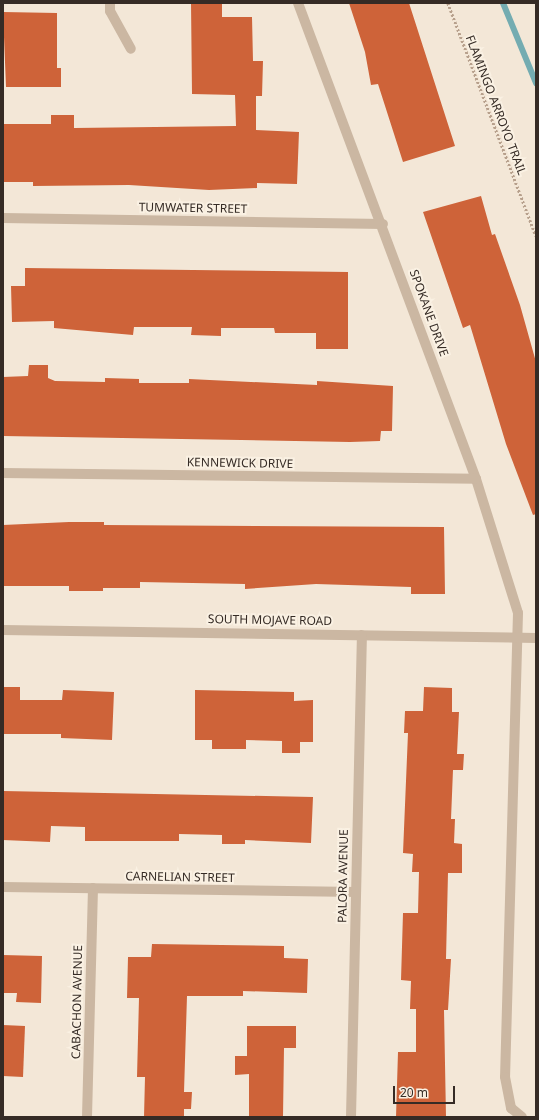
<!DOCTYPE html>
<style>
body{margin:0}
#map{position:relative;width:539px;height:1120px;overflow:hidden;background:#f3e7d7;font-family:"Noto Sans",sans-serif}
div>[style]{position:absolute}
.stream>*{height:6px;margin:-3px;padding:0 3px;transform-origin:3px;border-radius:3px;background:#74acb1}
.building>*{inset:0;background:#ce6339}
.path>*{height:2.5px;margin-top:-1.25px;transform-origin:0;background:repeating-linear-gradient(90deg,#b7a08c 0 2px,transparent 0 4px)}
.minor>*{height:10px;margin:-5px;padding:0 5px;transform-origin:5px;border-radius:5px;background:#cbb7a2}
span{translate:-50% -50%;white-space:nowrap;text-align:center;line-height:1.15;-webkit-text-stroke:4px #faf1e3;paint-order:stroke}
.street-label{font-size:12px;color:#352b25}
.frame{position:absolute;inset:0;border:4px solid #352b25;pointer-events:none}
.scale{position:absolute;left:393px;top:1086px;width:62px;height:18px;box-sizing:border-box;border:2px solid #352b25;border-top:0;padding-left:5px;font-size:12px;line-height:14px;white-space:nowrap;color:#352b25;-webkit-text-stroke:3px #faf1e3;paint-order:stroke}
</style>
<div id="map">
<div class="stream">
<div style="left:503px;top:3px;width:87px;rotate:67.6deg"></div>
</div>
<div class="building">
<div style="clip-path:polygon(191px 3px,222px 3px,222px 17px,252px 17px,253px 61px,263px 61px,262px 96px,256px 96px,256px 130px,299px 132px,297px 184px,257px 183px,257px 188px,209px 190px,129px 185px,33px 186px,33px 182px,3px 182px,3px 124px,51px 124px,51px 115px,74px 115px,74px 128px,236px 126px,235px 95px,192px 94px)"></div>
<div style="clip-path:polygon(349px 3px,409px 3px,455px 146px,403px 162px,378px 84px,371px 85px,365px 52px)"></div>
<div style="clip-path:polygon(3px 12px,57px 13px,57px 68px,61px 68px,61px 87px,6px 87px)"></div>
<div style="clip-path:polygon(481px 196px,492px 235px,495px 234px,520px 305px,536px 362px,536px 514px,533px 515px,506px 444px,470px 325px,463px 328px,423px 212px)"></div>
<div style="clip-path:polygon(25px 268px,348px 272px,348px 349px,316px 349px,316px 333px,275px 333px,274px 328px,221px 328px,221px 336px,191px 335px,192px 327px,134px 327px,133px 335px,54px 328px,54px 321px,12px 322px,11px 286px,25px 286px)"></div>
<div style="clip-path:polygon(29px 365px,48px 365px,48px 378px,55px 381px,105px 382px,105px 378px,139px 379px,139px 383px,189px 383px,189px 379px,317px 385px,317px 381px,393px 386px,392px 431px,381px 431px,380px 441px,350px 442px,3px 436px,3px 377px,28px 376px)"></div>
<div style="clip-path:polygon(69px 522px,104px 522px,104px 525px,444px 527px,445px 594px,411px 594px,411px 587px,316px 584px,245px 589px,245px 584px,140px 582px,140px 588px,103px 588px,103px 591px,69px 591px,69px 586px,3px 586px,3px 525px)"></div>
<div style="clip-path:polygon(3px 687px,20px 687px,20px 700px,62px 700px,63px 690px,114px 692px,112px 740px,61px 738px,61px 734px,3px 734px)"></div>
<div style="clip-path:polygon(424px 687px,452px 688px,452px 712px,459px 712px,457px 754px,464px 754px,463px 770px,453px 770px,451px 819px,455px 819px,454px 843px,462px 844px,462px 873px,448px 873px,446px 959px,451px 959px,448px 1010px,444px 1010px,446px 1117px,396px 1117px,398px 1052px,416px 1052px,416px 1009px,410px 1009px,411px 981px,401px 980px,403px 913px,418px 913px,419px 872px,412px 872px,413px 854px,403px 853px,408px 733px,404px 733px,405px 711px,423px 711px)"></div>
<div style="clip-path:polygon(195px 690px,294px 692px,294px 701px,313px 700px,313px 742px,300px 742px,300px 753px,282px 753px,282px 741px,246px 740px,246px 749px,212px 749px,212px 740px,195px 740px)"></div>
<div style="clip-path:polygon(3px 791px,313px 797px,311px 843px,245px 840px,245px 844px,222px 844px,222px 835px,179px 834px,179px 841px,85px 841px,85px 827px,51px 826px,50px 842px,3px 840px)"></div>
<div style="clip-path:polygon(152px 944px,284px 946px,284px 958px,308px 959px,307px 993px,243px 991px,243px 996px,187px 996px,184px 1092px,192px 1092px,191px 1109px,184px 1109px,184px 1117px,144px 1117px,145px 1077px,137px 1077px,139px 998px,127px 998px,128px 957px,151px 957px)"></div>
<div style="clip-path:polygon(3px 955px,42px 956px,41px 1003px,16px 1002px,17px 993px,3px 993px)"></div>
<div style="clip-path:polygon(3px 1025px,25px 1026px,23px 1077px,3px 1076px)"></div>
<div style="clip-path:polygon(247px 1026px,296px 1026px,296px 1048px,284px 1048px,283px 1117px,249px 1117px,249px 1074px,235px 1075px,235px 1056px,247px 1056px)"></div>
</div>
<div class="path">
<div style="left:448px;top:3px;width:249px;rotate:69.3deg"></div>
</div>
<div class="minor">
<div style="left:110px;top:3px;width:8px;rotate:90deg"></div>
<div style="left:110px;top:11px;width:43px;rotate:61.1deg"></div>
<div style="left:298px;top:3px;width:508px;rotate:69.5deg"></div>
<div style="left:476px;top:479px;width:140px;rotate:72.6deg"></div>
<div style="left:518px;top:613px;width:464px;rotate:91.6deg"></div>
<div style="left:505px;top:1077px;width:32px;rotate:79deg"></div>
<div style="left:511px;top:1108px;width:14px;rotate:39deg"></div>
<div style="left:3px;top:218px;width:380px;rotate:0.9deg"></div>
<div style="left:3px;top:473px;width:473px;rotate:0.7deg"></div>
<div style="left:3px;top:630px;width:533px;rotate:0.86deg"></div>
<div style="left:3px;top:887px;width:353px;rotate:0.8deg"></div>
<div style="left:87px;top:1117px;width:229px;rotate:-88.5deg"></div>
<div style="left:351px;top:1117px;width:482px;rotate:-88.7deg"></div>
</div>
<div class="street-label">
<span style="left:496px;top:105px;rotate:69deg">FLAMINGO ARROYO TRAIL</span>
<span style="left:193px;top:208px;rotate:1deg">TUMWATER STREET</span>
<span style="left:429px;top:313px;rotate:70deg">SPOKANE DRIVE</span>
<span style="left:240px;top:463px;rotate:1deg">KENNEWICK DRIVE</span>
<span style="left:270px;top:620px;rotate:1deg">SOUTH MOJAVE ROAD</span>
<span style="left:343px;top:876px;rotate:-89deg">PALORA AVENUE</span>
<span style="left:180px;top:877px;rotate:1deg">CARNELIAN STREET</span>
<span style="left:77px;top:1002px;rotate:-89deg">CABACHON AVENUE</span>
</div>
<div class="frame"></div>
<div class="scale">20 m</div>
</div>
